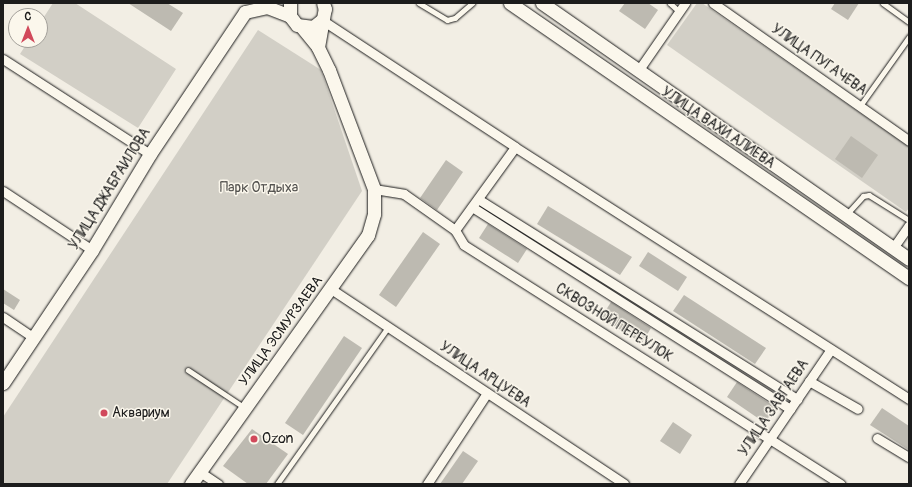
<!DOCTYPE html>
<meta charset="utf-8">
<style>
body{margin:0}
#map{position:relative;width:912px;height:487px;overflow:hidden;background:#f2eee4;font-family:Pangolin,sans-serif}
div>[style]{position:absolute}
.green>*{inset:0;background:#d2cfc6}
.building>*{inset:0;background:#bdbab1}
.roads{filter:drop-shadow(0 0 1px #1c1c1c) drop-shadow(0 0 1px #1c1c1c)}
.lane>*{height:4.5px;margin:-2.25px;padding:0 2.25px;transform-origin:2.25px;border-radius:2.25px;background:#fbf7ec}
.street>*{height:9px;margin:-4.5px;padding:0 4.5px;transform-origin:4.5px;border-radius:4.5px;background:#fbf7ec}
.secondary>*{height:13px;margin:-6.5px;padding:0 6.5px;transform-origin:6.5px;border-radius:6.5px;background:#fbf7ec}
.dots>*{width:11px;height:11px;translate:-50% -50%;box-sizing:border-box;border:2px solid #fbf7ec;border-radius:50%}
span{translate:-50% -50%;white-space:nowrap;text-align:center;line-height:1.15;-webkit-text-stroke:3px #fbf7ec;paint-order:stroke}
.street-label{font-size:14px;color:#1c1c1c}
.park-label{font-size:14px;color:#53524f}
.poi-label{font-size:14px;color:#1c1c1c}
.left{translate:0 -50%;text-align:left}
.frame{position:absolute;inset:0;border:4px solid #1c1c1c;pointer-events:none}
.north{position:absolute;left:8px;top:8px;width:40px;height:40px;box-sizing:border-box;background:#fbf7ec;border:1px solid #a29f99;border-radius:50%;rotate:0deg;font-size:11px;font-weight:700;line-height:16px;text-align:center;color:#1c1c1c}
.north::after{content:'';display:block;margin:auto;width:14px;height:18px;background:#d1495b;clip-path:polygon(50% 0,100% 100%,50% 72%,0 100%)}
</style>
<div id="map">
<div class="green">
<div style="clip-path:polygon(53px 3px,75px 3px,176px 69px,138px 128px,20px 54px,29px 40px,40px 40px,40px 23px)"></div>
<div style="clip-path:polygon(697px 3px,702px 3px,909px 147px,909px 208px,906px 212px,667px 45px)"></div>
<div style="clip-path:polygon(258px 30px,321px 70px,362px 191px,167px 484px,3px 484px,3px 417px)"></div>
</div>
<div class="building">
<div style="clip-path:polygon(128px 3px,167px 3px,183px 13px,171px 31px)"></div>
<div style="clip-path:polygon(625px 3px,648px 3px,658px 10px,645px 29px,619px 11px)"></div>
<div style="clip-path:polygon(835px 3px,859px 3px,848px 20px,831px 9px)"></div>
<div style="clip-path:polygon(851px 136px,878px 155px,862px 178px,835px 159px)"></div>
<div style="clip-path:polygon(446px 160px,463px 172px,437px 210px,420px 198px)"></div>
<div style="clip-path:polygon(548px 206px,632px 257px,620px 275px,537px 224px)"></div>
<div style="clip-path:polygon(488px 224px,527px 249px,518px 263px,479px 238px)"></div>
<div style="clip-path:polygon(423px 232px,440px 244px,396px 307px,379px 295px)"></div>
<div style="clip-path:polygon(648px 252px,687px 277px,678px 291px,639px 266px)"></div>
<div style="clip-path:polygon(3px 289px,20px 300px,14px 310px,3px 303px)"></div>
<div style="clip-path:polygon(684px 295px,766px 348px,755px 364px,673px 311px)"></div>
<div style="clip-path:polygon(611px 302px,651px 328px,642px 343px,601px 318px)"></div>
<div style="clip-path:polygon(344px 336px,362px 348px,303px 435px,285px 423px)"></div>
<div style="clip-path:polygon(737px 382px,775px 407px,765px 423px,727px 397px)"></div>
<div style="clip-path:polygon(882px 408px,909px 426px,909px 450px,870px 425px)"></div>
<div style="clip-path:polygon(673px 422px,692px 435px,680px 454px,660px 441px)"></div>
<div style="clip-path:polygon(252px 429px,288px 454px,266px 484px,248px 484px,223px 466px)"></div>
<div style="clip-path:polygon(463px 451px,478px 461px,462px 484px,440px 484px)"></div>
</div>
<div class="roads">
<div class="lane">
<div style="left:419px;top:3px;width:33px;rotate:31deg"></div>
<div style="left:447px;top:20px;width:8px;rotate:-14deg"></div>
<div style="left:455px;top:18px;width:23px;rotate:-41deg"></div>
<div style="left:670px;top:3px;width:12px;rotate:42deg"></div>
<div style="left:883px;top:3px;width:32px;rotate:36deg"></div>
<div style="left:860px;top:106px;width:85px;rotate:-54.6deg"></div>
<div style="left:847px;top:214px;width:24px;rotate:-48deg"></div>
<div style="left:863px;top:196px;width:6px;rotate:-9deg"></div>
<div style="left:869px;top:195px;width:47px;rotate:32deg"></div>
<div style="left:188px;top:370px;width:67px;rotate:33.5deg"></div>
<div style="left:277px;top:484px;width:192px;rotate:-54.7deg"></div>
</div>
<div class="street">
<div style="left:713px;top:3px;width:240px;rotate:35.1deg"></div>
<div style="left:322px;top:20px;width:231px;rotate:33.3deg"></div>
<div style="left:515px;top:147px;width:468px;rotate:32.6deg"></div>
<div style="left:3px;top:59px;width:175px;rotate:32.9deg"></div>
<div style="left:638px;top:71px;width:83px;rotate:-55.3deg"></div>
<div style="left:374px;top:189px;width:30px;rotate:9deg"></div>
<div style="left:404px;top:194px;width:62px;rotate:35.2deg"></div>
<div style="left:455px;top:230px;width:17px;rotate:59deg"></div>
<div style="left:464px;top:245px;width:446px;rotate:32.4deg"></div>
<div style="left:3px;top:191px;width:107px;rotate:33.5deg"></div>
<div style="left:478px;top:199px;width:377px;rotate:32.1deg"></div>
<div style="left:472px;top:207px;width:377px;rotate:32.4deg"></div>
<div style="left:455px;top:230px;width:102px;rotate:-54.1deg"></div>
<div style="left:893px;top:248px;width:28px;rotate:-55deg"></div>
<div style="left:331px;top:289px;width:352px;rotate:33.6deg"></div>
<div style="left:3px;top:317px;width:36px;rotate:34deg"></div>
<div style="left:809px;top:381px;width:56px;rotate:29.7deg"></div>
<div style="left:877px;top:438px;width:37px;rotate:31deg"></div>
<div style="left:200px;top:472px;width:22px;rotate:34deg"></div>
<div style="left:427px;top:484px;width:109px;rotate:-56.6deg"></div>
<div style="left:739px;top:484px;width:163px;rotate:-55.7deg"></div>
</div>
<div class="secondary">
<div style="left:290px;top:3px;width:13px;rotate:90deg"></div>
<div style="left:290px;top:16px;width:11px;rotate:52deg"></div>
<div style="left:297px;top:25px;width:16px;rotate:7deg"></div>
<div style="left:313px;top:27px;width:11px;rotate:-38deg"></div>
<div style="left:510px;top:3px;width:485px;rotate:34.6deg"></div>
<div style="left:542px;top:3px;width:447px;rotate:34.9deg"></div>
<div style="left:318px;top:47px;width:39px;rotate:-80deg"></div>
<div style="left:325px;top:9px;width:6px;rotate:-108deg"></div>
<div style="left:3px;top:383px;width:160px;rotate:-56.2deg"></div>
<div style="left:92px;top:250px;width:112px;rotate:-58.9deg"></div>
<div style="left:150px;top:154px;width:171px;rotate:-56.2deg"></div>
<div style="left:245px;top:12px;width:23px;rotate:-13deg"></div>
<div style="left:267px;top:7px;width:25px;rotate:21deg"></div>
<div style="left:191px;top:484px;width:305px;rotate:-54.6deg"></div>
<div style="left:368px;top:235px;width:22px;rotate:-74deg"></div>
<div style="left:374px;top:214px;width:25px;rotate:-90deg"></div>
<div style="left:374px;top:189px;width:127px;rotate:-110.7deg"></div>
<div style="left:329px;top:70px;width:25px;rotate:-116deg"></div>
<div style="left:318px;top:47px;width:26px;rotate:-129deg"></div>
</div>
</div>
<div class="dots">
<div style="left:104px;top:413px;background:#d1495b"></div>
<div style="left:254px;top:439px;background:#d1495b"></div>
</div>
<div class="street-label">
<span style="left:819px;top:60px;rotate:35deg">УЛИЦА ПУГАЧЁВА</span>
<span style="left:718px;top:128px;rotate:34deg">УЛИЦА ВАХИ АЛИЕВА</span>
<span style="left:110px;top:189px;rotate:-58deg">УЛИЦА ДЖАБРАИЛОВА</span>
<span style="left:614px;top:323px;rotate:32deg">СКВОЗНОЙ ПЕРЕУЛОК</span>
<span style="left:281px;top:331px;rotate:-54deg">УЛИЦА ЭСМУРЗАЕВА</span>
<span style="left:485px;top:375px;rotate:34deg">УЛИЦА АРЦУЕВА</span>
<span style="left:774px;top:408px;rotate:-56deg">УЛИЦА ЗАВГАЕВА</span>
</div>
<div class="park-label">
<span style="left:259px;top:188px">Парк Отдыха</span>
</div>
<div class="poi-label">
<span class="left" style="left:112px;top:413px">Аквариум</span>
<span class="left" style="left:262px;top:439px">Ozon</span>
</div>
<div class="frame"></div>
<div class="north">С</div>
</div>
